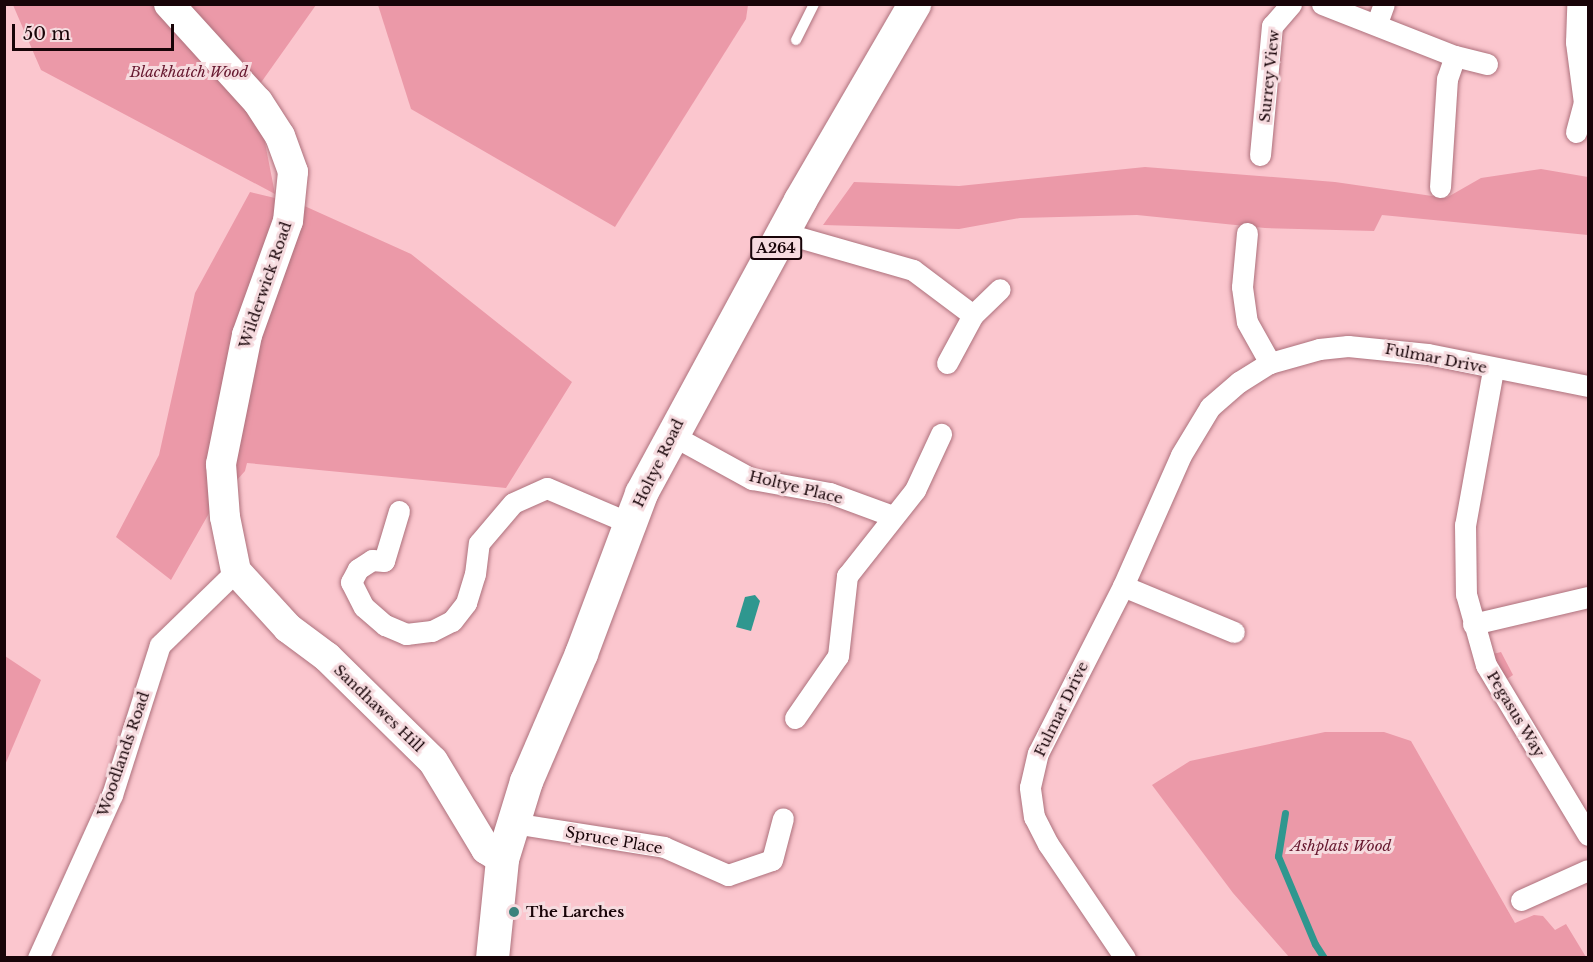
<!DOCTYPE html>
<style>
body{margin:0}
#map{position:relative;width:1593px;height:962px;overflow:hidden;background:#fbc6ce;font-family:"Libre Baskerville",serif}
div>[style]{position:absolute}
.green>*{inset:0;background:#eb99a8}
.water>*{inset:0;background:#2f978f}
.stream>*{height:7px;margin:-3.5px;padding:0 3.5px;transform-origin:3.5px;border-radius:3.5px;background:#2f978f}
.roads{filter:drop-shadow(0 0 2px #ad717c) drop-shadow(0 0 2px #ad717c)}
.lane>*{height:10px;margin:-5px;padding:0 5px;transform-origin:5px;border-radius:5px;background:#fff}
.street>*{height:21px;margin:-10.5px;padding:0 10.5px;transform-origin:10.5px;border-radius:10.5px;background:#fff}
.secondary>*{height:30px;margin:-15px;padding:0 15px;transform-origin:15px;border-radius:15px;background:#fff}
.primary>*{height:33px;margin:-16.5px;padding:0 16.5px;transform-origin:16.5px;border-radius:16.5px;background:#fff}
.dots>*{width:16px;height:16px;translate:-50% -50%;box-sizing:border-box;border:3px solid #f6dbdf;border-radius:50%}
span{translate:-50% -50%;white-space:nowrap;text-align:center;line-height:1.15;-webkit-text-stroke:6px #f6dbdf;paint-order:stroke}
.shield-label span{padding:2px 4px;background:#f6dbdf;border:2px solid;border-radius:4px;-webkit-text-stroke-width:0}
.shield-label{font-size:14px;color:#180408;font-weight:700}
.park-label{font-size:15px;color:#66182f;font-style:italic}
.street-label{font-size:15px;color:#180408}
.poi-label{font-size:15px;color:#180408;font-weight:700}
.left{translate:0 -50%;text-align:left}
.frame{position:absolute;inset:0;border:6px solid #180408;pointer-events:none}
.scale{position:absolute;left:12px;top:24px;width:162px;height:27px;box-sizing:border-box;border:3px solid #180408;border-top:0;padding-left:8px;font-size:18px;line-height:21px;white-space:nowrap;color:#180408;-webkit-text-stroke:4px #f6dbdf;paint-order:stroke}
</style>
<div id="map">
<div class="green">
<div style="clip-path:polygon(13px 5px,316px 5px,255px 91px,275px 194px,41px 70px)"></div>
<div style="clip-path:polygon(378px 5px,378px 4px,748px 5px,746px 19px,615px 227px,411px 109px)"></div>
<div style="clip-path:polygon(1145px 167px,1335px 182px,1446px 198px,1481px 178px,1541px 169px,1588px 177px,1588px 235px,1382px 215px,1374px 231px,1265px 228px,1137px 215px,1020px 218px,959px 229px,823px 225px,854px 182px,959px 186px)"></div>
<div style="clip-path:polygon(250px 192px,300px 204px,411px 254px,572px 382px,506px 488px,247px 463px,245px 471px,212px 508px,171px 580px,116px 537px,159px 455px,195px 293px)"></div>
<div style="clip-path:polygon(1501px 652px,1513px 675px,1504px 681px,1493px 654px)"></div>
<div style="clip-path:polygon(5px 656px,41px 680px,5px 765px)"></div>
<div style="clip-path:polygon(1325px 732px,1384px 732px,1411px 741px,1515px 923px,1534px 915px,1543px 916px,1555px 930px,1566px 924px,1586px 957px,1289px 957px,1233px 893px,1152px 785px,1190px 761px)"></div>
</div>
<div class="water">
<div style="clip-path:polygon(755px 595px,760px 601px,751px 631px,736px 627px,745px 597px)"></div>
</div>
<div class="stream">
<div style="left:1285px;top:813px;width:44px;rotate:99.2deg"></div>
<div style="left:1278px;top:856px;width:95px;rotate:67.2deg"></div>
<div style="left:1315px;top:944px;width:17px;rotate:57deg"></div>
</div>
<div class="roads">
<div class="lane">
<div style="left:796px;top:40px;width:40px;rotate:-63.4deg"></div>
</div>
<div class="street">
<div style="left:1322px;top:4px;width:143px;rotate:21.4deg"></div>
<div style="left:1455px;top:56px;width:33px;rotate:14deg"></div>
<div style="left:1377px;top:23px;width:20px;rotate:-70deg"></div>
<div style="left:1576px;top:132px;width:30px;rotate:-75deg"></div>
<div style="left:1584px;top:103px;width:62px;rotate:-97.5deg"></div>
<div style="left:1576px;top:42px;width:38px;rotate:-88deg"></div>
<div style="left:1260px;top:155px;width:130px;rotate:-84.7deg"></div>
<div style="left:1272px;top:26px;width:29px;rotate:-49deg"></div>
<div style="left:1440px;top:187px;width:108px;rotate:-86.3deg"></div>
<div style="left:1447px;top:79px;width:24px;rotate:-71deg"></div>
<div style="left:784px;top:233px;width:134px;rotate:16deg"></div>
<div style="left:913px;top:270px;width:75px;rotate:36.9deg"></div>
<div style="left:1247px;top:233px;width:54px;rotate:95.3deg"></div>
<div style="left:1242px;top:287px;width:35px;rotate:82deg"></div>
<div style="left:1247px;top:322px;width:47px;rotate:60.7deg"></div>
<div style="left:947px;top:363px;width:55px;rotate:-61.6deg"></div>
<div style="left:973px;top:315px;width:37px;rotate:-44deg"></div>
<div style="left:1493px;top:370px;width:158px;rotate:100.2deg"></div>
<div style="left:1465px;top:525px;width:69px;rotate:89.2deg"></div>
<div style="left:1466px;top:594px;width:74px;rotate:74.3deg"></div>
<div style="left:1486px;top:665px;width:198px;rotate:59deg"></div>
<div style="left:670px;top:434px;width:94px;rotate:28.8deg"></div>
<div style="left:752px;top:479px;width:79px;rotate:10.2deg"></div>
<div style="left:830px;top:493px;width:67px;rotate:20.1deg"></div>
<div style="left:399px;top:511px;width:52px;rotate:106.7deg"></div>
<div style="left:384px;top:561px;width:12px;rotate:-175deg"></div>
<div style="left:372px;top:560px;width:17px;rotate:147deg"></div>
<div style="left:358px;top:569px;width:15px;rotate:118deg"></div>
<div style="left:351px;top:582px;width:28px;rotate:63deg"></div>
<div style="left:364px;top:607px;width:28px;rotate:41deg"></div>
<div style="left:385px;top:625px;width:23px;rotate:23deg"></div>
<div style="left:406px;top:634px;width:26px;rotate:-7deg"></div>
<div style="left:432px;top:631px;width:22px;rotate:-27deg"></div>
<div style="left:452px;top:621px;width:23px;rotate:-52deg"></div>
<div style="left:466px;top:603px;width:30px;rotate:-73deg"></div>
<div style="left:475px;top:574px;width:31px;rotate:-83deg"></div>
<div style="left:479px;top:543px;width:52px;rotate:-49.6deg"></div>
<div style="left:513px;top:503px;width:37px;rotate:-24deg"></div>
<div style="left:547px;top:488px;width:89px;rotate:23.1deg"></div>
<div style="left:1123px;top:586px;width:120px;rotate:22.5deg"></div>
<div style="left:1473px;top:624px;width:118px;rotate:-13.2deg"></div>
<div style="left:795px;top:718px;width:75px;rotate:-55.3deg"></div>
<div style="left:838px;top:656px;width:81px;rotate:-83.6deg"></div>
<div style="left:847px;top:576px;width:110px;rotate:-51.7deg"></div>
<div style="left:915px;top:490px;width:62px;rotate:-65.1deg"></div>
<div style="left:513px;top:823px;width:153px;rotate:9deg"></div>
<div style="left:664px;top:847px;width:70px;rotate:23.6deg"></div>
<div style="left:728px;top:875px;width:46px;rotate:-18.8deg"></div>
<div style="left:772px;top:860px;width:43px;rotate:-75.3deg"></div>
<div style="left:1521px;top:900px;width:73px;rotate:-24.1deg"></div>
<div style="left:38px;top:958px;width:179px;rotate:-65.6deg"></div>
<div style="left:112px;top:795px;width:157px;rotate:-72.3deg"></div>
<div style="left:160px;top:645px;width:106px;rotate:-44.2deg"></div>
<div style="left:1125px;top:958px;width:138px;rotate:-124deg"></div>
<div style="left:1048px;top:844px;width:30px;rotate:-117deg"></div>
<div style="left:1034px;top:817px;width:30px;rotate:-98deg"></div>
<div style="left:1030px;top:787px;width:35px;rotate:-77deg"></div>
<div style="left:1038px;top:753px;width:187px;rotate:-63deg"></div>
<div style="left:1123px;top:586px;width:143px;rotate:-66.1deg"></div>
<div style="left:1181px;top:455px;width:56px;rotate:-58.9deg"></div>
<div style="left:1210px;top:407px;width:38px;rotate:-41deg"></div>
<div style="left:1239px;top:382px;width:36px;rotate:-32deg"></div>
<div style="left:1270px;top:363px;width:51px;rotate:-15.9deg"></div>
<div style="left:1319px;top:349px;width:29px;rotate:-6deg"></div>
<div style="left:1348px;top:346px;width:80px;rotate:5.7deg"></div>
<div style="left:1428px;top:354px;width:163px;rotate:11.3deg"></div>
</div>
<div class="secondary">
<div style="left:169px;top:4px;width:132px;rotate:47.8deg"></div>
<div style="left:258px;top:102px;width:40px;rotate:57.1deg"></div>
<div style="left:280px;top:136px;width:38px;rotate:70deg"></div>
<div style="left:293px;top:172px;width:49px;rotate:95.8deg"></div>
<div style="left:288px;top:221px;width:121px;rotate:109.8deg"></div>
<div style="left:247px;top:335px;width:132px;rotate:101.4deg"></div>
<div style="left:221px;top:464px;width:53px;rotate:85.7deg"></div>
<div style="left:225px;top:517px;width:55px;rotate:78.5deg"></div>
<div style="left:236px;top:571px;width:77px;rotate:47.6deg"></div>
<div style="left:288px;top:628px;width:49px;rotate:36.6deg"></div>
<div style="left:327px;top:657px;width:148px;rotate:44.5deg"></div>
<div style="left:433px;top:761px;width:103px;rotate:58.9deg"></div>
<div style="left:486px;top:849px;width:19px;rotate:32deg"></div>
</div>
<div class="primary">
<div style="left:492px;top:958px;width:100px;rotate:-84.2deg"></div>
<div style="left:502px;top:859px;width:82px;rotate:-72.9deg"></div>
<div style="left:526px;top:781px;width:139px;rotate:-66.7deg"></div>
<div style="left:581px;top:653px;width:171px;rotate:-69.4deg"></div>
<div style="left:641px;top:493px;width:333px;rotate:-61.5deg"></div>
<div style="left:800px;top:200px;width:227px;rotate:-59.8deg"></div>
</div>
</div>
<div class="dots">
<div style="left:514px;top:912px;background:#3b827c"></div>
</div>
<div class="shield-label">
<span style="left:776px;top:248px">A264</span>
</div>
<div class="park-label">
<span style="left:189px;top:72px">Blackhatch Wood</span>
<span style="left:1341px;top:846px">Ashplats Wood</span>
</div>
<div class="street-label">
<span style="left:1269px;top:76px;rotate:-84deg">Surrey View</span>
<span style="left:265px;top:285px;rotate:-71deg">Wilderwick Road</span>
<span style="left:1436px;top:358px;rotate:11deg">Fulmar Drive</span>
<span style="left:658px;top:463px;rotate:-64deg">Holtye Road</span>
<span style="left:796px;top:487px;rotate:14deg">Holtye Place</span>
<span style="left:379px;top:708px;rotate:44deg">Sandhawes Hill</span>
<span style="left:1061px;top:709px;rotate:-64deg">Fulmar Drive</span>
<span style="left:1516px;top:714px;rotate:59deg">Pegasus Way</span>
<span style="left:123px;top:754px;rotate:-71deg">Woodlands Road</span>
<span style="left:614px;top:840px;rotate:10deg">Spruce Place</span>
</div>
<div class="poi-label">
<span class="left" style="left:526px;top:912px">The Larches</span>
</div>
<div class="frame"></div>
<div class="scale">50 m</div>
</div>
